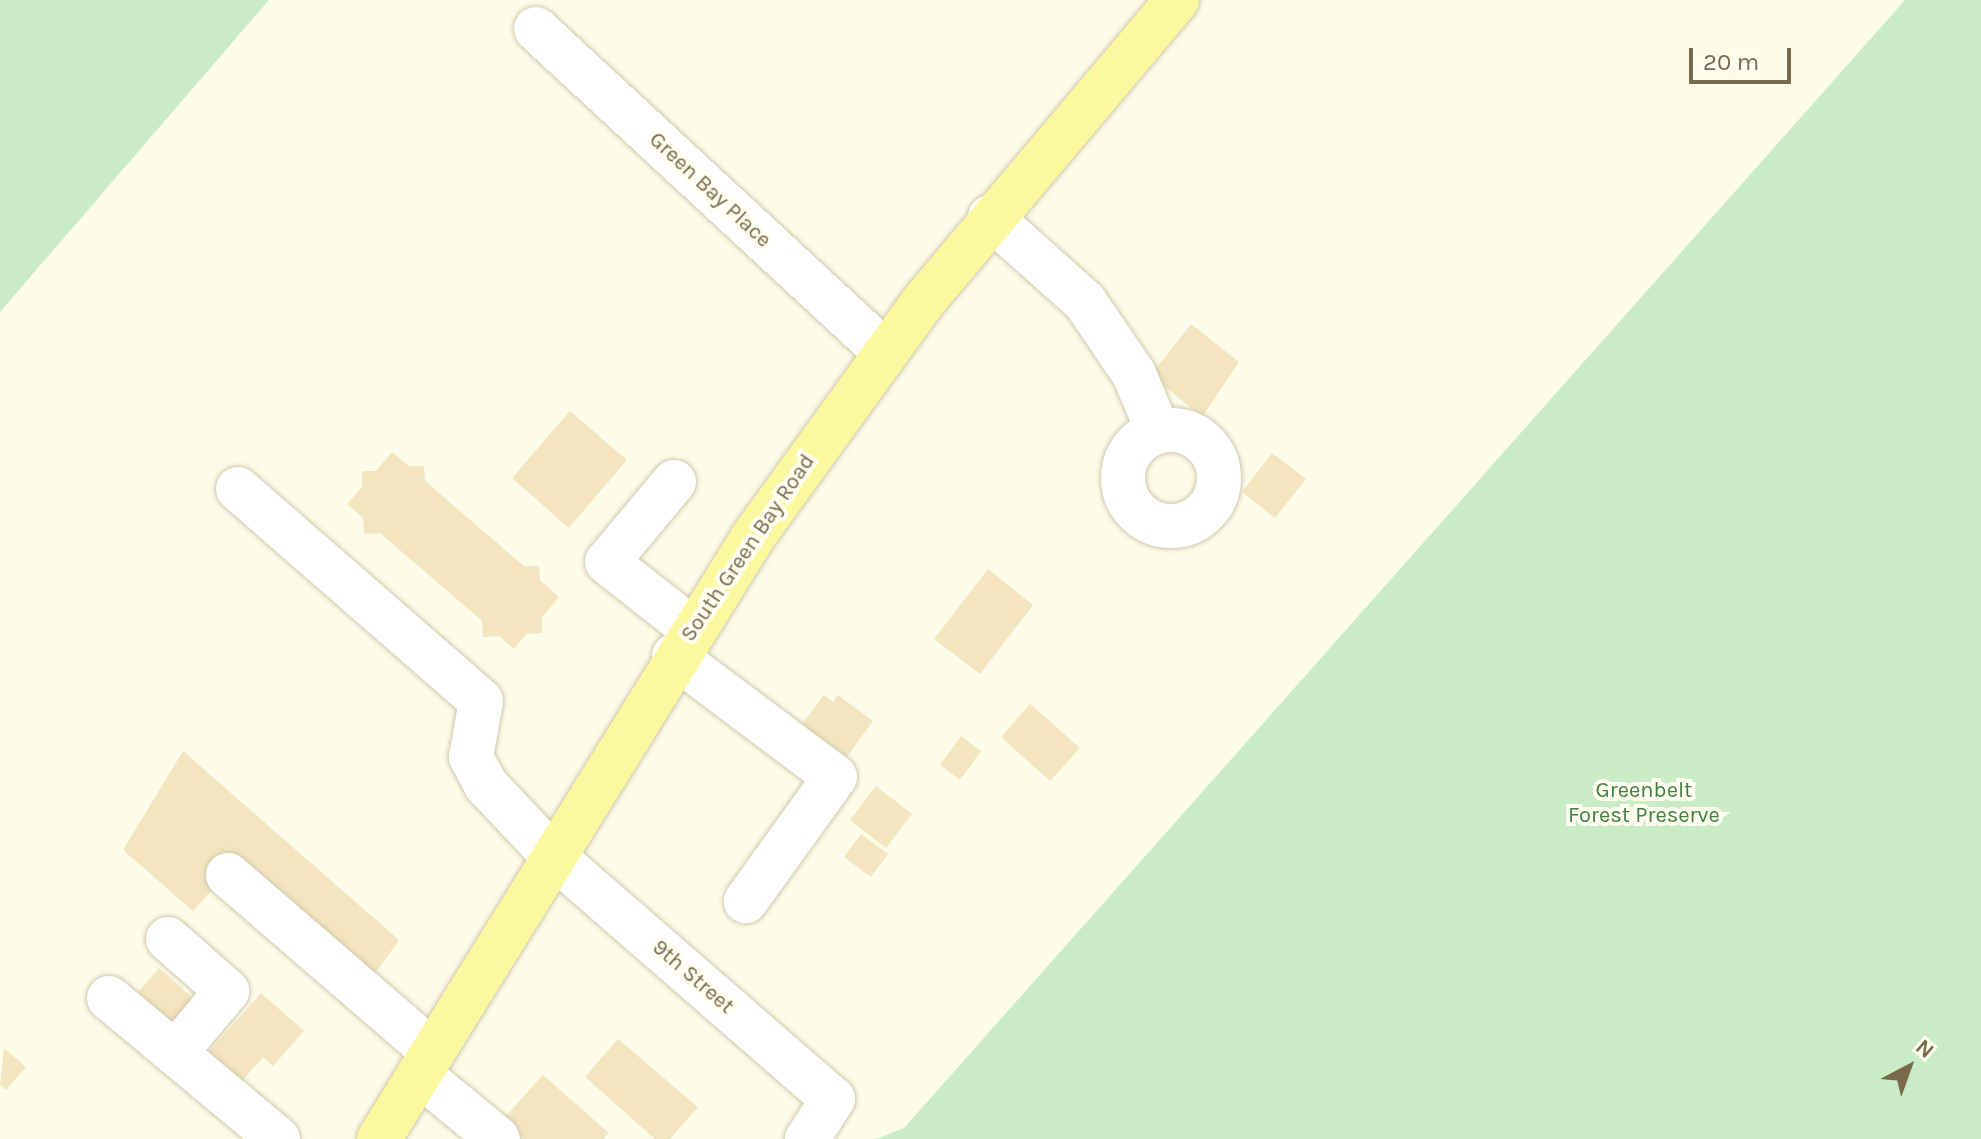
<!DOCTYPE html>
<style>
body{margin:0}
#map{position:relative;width:1981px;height:1139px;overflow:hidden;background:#fdfce9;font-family:Karla,sans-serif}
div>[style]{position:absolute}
.green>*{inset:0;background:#c9ecc6}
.building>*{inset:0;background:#f3e5bf}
.roads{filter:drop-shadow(0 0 2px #d0c8ad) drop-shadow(0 0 2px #d0c8ad)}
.minor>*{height:44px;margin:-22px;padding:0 22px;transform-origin:22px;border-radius:22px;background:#fff}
.minor>.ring{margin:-22px;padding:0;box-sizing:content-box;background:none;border:44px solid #fff;border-radius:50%}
.major>*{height:44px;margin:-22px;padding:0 22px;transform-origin:22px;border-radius:22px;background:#fcf8a0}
span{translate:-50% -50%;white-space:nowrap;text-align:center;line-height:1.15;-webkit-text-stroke:8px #fffef0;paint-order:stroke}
.street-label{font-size:22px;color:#796a4b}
.park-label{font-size:22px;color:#427f43}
.north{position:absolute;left:1869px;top:1027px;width:80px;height:80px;-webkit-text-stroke:6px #fffef0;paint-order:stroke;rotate:41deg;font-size:22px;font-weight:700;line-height:32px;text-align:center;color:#796a4b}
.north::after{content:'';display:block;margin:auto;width:28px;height:36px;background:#796a4b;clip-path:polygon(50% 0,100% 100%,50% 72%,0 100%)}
.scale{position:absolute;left:1689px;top:48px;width:102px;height:36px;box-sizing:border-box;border:4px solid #796a4b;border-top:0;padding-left:10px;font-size:24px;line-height:28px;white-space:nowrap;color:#796a4b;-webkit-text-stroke:6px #fffef0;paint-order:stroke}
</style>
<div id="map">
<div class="green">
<div style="clip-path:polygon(0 0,269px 0,0 312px)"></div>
<div style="clip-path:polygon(1905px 0,1981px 0,1981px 1139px,876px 1139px,904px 1128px)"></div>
</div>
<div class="building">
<div style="clip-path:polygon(1191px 324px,1239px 362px,1202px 417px,1151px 375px)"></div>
<div style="clip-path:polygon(570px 411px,627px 460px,569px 528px,512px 478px)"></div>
<div style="clip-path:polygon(392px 452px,409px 466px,424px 466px,425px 481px,524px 566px,539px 566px,540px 580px,559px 597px,542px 617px,542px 633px,526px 634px,514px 649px,499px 636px,483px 637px,482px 621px,380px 533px,364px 534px,363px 518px,347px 504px,362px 487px,362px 471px,376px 471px)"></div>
<div style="clip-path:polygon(1272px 453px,1306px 479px,1275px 518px,1242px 492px)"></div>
<div style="clip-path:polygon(988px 569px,1033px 605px,980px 674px,934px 639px)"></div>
<div style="clip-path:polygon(824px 695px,833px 702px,838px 695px,873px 721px,847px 757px,801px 726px)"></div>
<div style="clip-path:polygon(1030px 704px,1080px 748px,1050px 781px,1001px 737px)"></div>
<div style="clip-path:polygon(961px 736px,981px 751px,960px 780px,940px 765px)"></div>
<div style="clip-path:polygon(183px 751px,399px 940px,369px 982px,214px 888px,193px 911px,123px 850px)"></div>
<div style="clip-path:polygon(876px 786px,912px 814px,886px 848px,850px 820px)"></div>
<div style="clip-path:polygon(861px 834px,888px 854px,871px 877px,844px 857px)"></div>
<div style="clip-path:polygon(159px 968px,194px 999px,165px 1031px,130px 1001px)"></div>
<div style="clip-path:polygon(261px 993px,304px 1031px,273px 1066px,263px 1057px,240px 1083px,207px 1054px)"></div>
<div style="clip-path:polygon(618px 1039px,698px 1107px,670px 1139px,655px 1139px,585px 1077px)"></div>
<div style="clip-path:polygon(4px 1048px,26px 1067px,6px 1090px,0 1085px)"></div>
<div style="clip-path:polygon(543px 1075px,609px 1133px,603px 1139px,523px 1139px,502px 1120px)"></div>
</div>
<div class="roads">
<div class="minor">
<div style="left:536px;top:29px;width:474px;rotate:42.8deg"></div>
<div style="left:990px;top:217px;width:127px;rotate:41.8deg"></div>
<div style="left:1085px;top:302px;width:87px;rotate:55.8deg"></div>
<div style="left:1134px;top:374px;width:62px;rotate:67.2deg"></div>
<div class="ring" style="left:1123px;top:430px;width:52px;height:52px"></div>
<div style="left:674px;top:482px;width:104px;rotate:129.9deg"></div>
<div style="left:607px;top:562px;width:107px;rotate:38.2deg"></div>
<div style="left:238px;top:489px;width:322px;rotate:41.1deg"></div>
<div style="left:481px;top:701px;width:57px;rotate:100.1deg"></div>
<div style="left:471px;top:757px;width:32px;rotate:62deg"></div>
<div style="left:486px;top:785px;width:96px;rotate:46.7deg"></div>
<div style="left:552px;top:855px;width:372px;rotate:41deg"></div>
<div style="left:833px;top:1099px;width:48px;rotate:123deg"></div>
<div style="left:674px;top:656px;width:201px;rotate:36.9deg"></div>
<div style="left:835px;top:777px;width:153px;rotate:125.7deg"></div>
<div style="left:228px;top:875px;width:271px;rotate:40.8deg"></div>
<div style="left:168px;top:939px;width:79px;rotate:41.4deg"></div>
<div style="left:227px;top:991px;width:81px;rotate:130deg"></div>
<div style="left:109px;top:998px;width:220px;rotate:39.8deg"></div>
<div style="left:419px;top:1074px;width:102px;rotate:39.4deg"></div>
</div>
<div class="major">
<div style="left:379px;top:1139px;width:712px;rotate:-58.14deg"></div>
<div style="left:755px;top:534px;width:285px;rotate:-54.1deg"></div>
<div style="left:922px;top:303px;width:396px;rotate:-49.9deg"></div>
</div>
</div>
<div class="street-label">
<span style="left:710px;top:190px;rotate:43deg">Green Bay Place</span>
<span style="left:748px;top:548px;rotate:-56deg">South Green Bay Road</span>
<span style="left:693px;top:977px;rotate:41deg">9th Street</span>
</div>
<div class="park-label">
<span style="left:1644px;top:803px">Greenbelt<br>Forest Preserve</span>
</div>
<div class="north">N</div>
<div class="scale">20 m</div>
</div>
